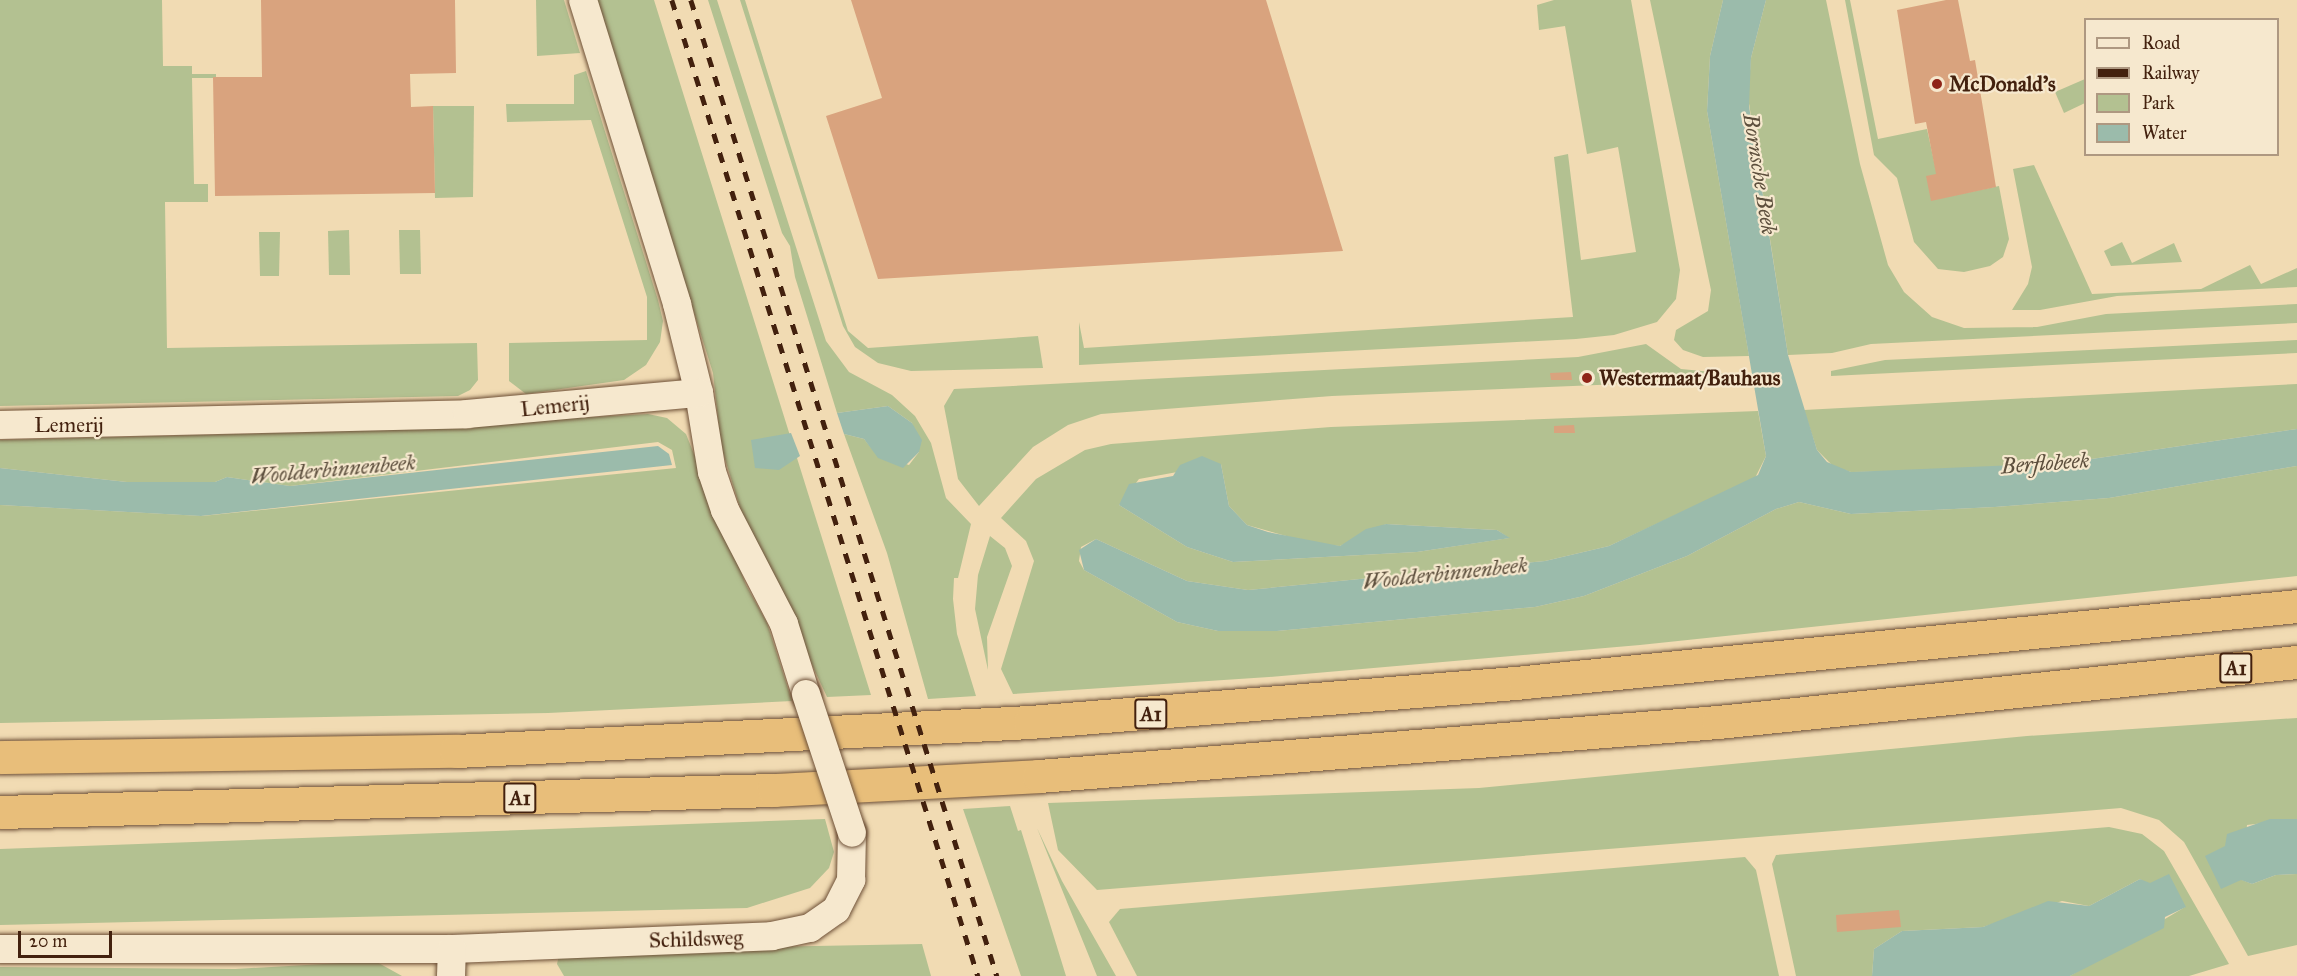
<!DOCTYPE html>
<style>
body{margin:0}
#map{position:relative;width:2297px;height:976px;overflow:hidden;background:#f1dbb3;font-family:"IM FELL Great Primer",serif}
div>[style]{position:absolute}
.green>*{inset:0;background:#b3c191}
.water>*{inset:0;background:#9bbbab}
.building>*{inset:0;background:#d9a37e}
.roads{filter:drop-shadow(0 0 2px #6e5037) drop-shadow(0 0 2px #6e5037)}
.minor>*{height:28px;margin:-14px;padding:0 14px;transform-origin:14px;border-radius:14px;background:#f6e8ce}
.motorway>*{height:33px;margin:-16.5px;padding:0 16.5px;transform-origin:16.5px;border-radius:16.5px;background:#e8be7a}
.rail>*{height:4.5px;margin-top:-2.25px;transform-origin:0;background:repeating-linear-gradient(90deg,#43210e 0 10px,transparent 0 20px)}
.bridges{filter:drop-shadow(0 0 2px #6e5037) drop-shadow(0 0 2px #6e5037)}
.minor-bridge>*{height:28px;margin:-14px;padding:0 14px;transform-origin:14px;border-radius:14px;background:#f6e8ce}
.dots>*{width:16px;height:16px;translate:-50% -50%;box-sizing:border-box;border:3px solid #f6e8ce;border-radius:50%}
span{translate:-50% -50%;white-space:nowrap;text-align:center;line-height:1.15;-webkit-text-stroke:4.5px #f6e8ce;paint-order:stroke}
.shield-label span{padding:2px 4px;background:#f6e8ce;border:2px solid;border-radius:4px;-webkit-text-stroke-width:0}
.shield-label{font-size:20px;color:#43210e;font-weight:700}
.poi-label{font-size:21px;color:#43210e;font-weight:700}
.left{translate:0 -50%;text-align:left}
.street-label{font-size:21px;color:#43210e}
.water-label{font-size:22px;color:#5d4f3d;font-style:italic}
.legend{position:absolute;left:2084px;top:18px;width:195px;height:138px;box-sizing:border-box;background:#f6e8ce;border:2px solid #ae9881;margin:0;padding:8px 10px;list-style:none;font-size:18px;color:#43210e}
.legend li{display:flex;align-items:center;gap:12px;height:30px}
.legend b{width:30px;border:2px solid #ae9881}
.scale{position:absolute;left:18px;top:931px;width:94px;height:27px;box-sizing:border-box;border:3px solid #43210e;border-top:0;padding-left:8px;font-size:18px;line-height:21px;white-space:nowrap;color:#43210e;-webkit-text-stroke:4px #f6e8ce;paint-order:stroke}
</style>
<div id="map">
<div class="green">
<div style="clip-path:polygon(0 0,162px 0,163px 66px,192px 66px,192px 74px,216px 74px,216px 78px,192px 78px,194px 184px,208px 184px,208px 202px,165px 202px,167px 348px,477px 343px,478px 380px,470px 390px,458px 396px,0 406px)"></div>
<div style="clip-path:polygon(536px 0,564px 0,580px 53px,537px 56px)"></div>
<div style="clip-path:polygon(596px 0,654px 0,871px 695px,827px 697px,743px 517px,721px 446px,713px 373px)"></div>
<div style="clip-path:polygon(708px 0,717px 0,826px 341px,849px 372px,892px 395px,915px 416px,931px 443px,946px 498px,971px 524px,958px 578px,954px 578px,953px 599px,957px 634px,976px 696px,928px 699px,887px 553px,844px 434px,864px 439px,877px 455px,909px 465px,919px 452px,912px 423px,888px 406px,837px 413px,795px 277px,790px 246px,782px 233px)"></div>
<div style="clip-path:polygon(740px 0,745px 0,848px 331px,868px 348px,1038px 336px,1043px 368px,911px 371px,878px 363px,855px 347px,843px 326px)"></div>
<div style="clip-path:polygon(1554px 0,1631px 0,1680px 270px,1676px 299px,1657px 322px,1614px 335px,1576px 339px,1079px 365px,1079px 322px,1084px 348px,1573px 317px,1554px 157px,1568px 154px,1581px 260px,1636px 252px,1618px 147px,1587px 154px,1565px 26px,1539px 30px,1537px 5px)"></div>
<div style="clip-path:polygon(1650px 0,1723px 0,1710px 56px,1707px 111px,1749px 356px,1703px 357px,1683px 350px,1674px 340px,1676px 330px,1708px 311px,1711px 290px)"></div>
<div style="clip-path:polygon(1766px 0,1826px 0,1860px 164px,1888px 265px,1904px 292px,1932px 317px,1964px 328px,2037px 327px,2106px 314px,2297px 304px,2297px 323px,1871px 344px,1832px 353px,1788px 355px,1748px 97px,1751px 58px)"></div>
<div style="clip-path:polygon(1845px 0,1850px 0,1878px 139px,1927px 129px,1937px 175px,1932px 200px,1999px 186px,2009px 239px,2003px 257px,1990px 266px,1964px 272px,1938px 269px,1914px 242px,1897px 178px,1874px 155px)"></div>
<div style="clip-path:polygon(586px 71px,658px 300px,663px 321px,660px 342px,646px 365px,624px 380px,526px 394px,509px 381px,509px 343px,647px 340px,647px 297px,591px 120px,507px 122px,506px 104px,574px 104px,574px 75px)"></div>
<div style="clip-path:polygon(2085px 79px,2085px 103px,2064px 113px,2055px 92px)"></div>
<div style="clip-path:polygon(433px 106px,474px 106px,473px 197px,435px 198px)"></div>
<div style="clip-path:polygon(2034px 165px,2092px 294px,2201px 289px,2250px 265px,2261px 284px,2297px 268px,2297px 287px,2117px 296px,2040px 310px,2012px 310px,2028px 284px,2032px 267px,2013px 169px)"></div>
<div style="clip-path:polygon(349px 230px,350px 275px,329px 275px,328px 231px)"></div>
<div style="clip-path:polygon(399px 230px,420px 230px,421px 274px,400px 274px)"></div>
<div style="clip-path:polygon(259px 232px,280px 232px,279px 276px,260px 276px)"></div>
<div style="clip-path:polygon(2122px 242px,2132px 263px,2174px 243px,2182px 262px,2111px 266px,2104px 251px)"></div>
<div style="clip-path:polygon(2297px 340px,2297px 353px,1831px 376px,1831px 371px,1885px 360px)"></div>
<div style="clip-path:polygon(1646px 344px,1681px 369px,1743px 375px,1743px 379px,1332px 396px,1101px 414px,1068px 425px,1033px 447px,979px 506px,958px 479px,944px 406px,954px 389px,1578px 357px)"></div>
<div style="clip-path:polygon(2297px 384px,2297px 429px,2064px 463px,1917px 471px,1851px 472px,1834px 467px,1817px 450px,1804px 410px)"></div>
<div style="clip-path:polygon(evenodd,1758px 411px,1766px 456px,1755px 478px,1609px 546px,1545px 561px,1248px 590px,1187px 581px,1096px 539px,1081px 547px,1079px 561px,1084px 570px,1177px 622px,1218px 631px,1277px 631px,1535px 607px,1584px 596px,1687px 556px,1776px 509px,1799px 502px,1851px 514px,1995px 507px,2109px 498px,2297px 466px,2297px 576px,1640px 645px,1269px 677px,1013px 694px,1001px 669px,1034px 561px,1026px 541px,1001px 518px,1036px 479px,1085px 450px,1111px 444px,1331px 427px,1758px 411px,1221px 464px,1229px 506px,1247px 525px,1315px 544px,1340px 546px,1386px 524px,1497px 530px,1509px 538px,1417px 552px,1233px 562px,1187px 547px,1119px 505px,1139px 479px,1221px 464px)"></div>
<div style="clip-path:polygon(648px 414px,667px 418px,686px 434px,746px 585px,767px 623px,792px 701px,548px 713px,0 723px,0 505px,202px 516px,676px 468px,672px 450px,658px 442px,290px 486px,227px 477px,215px 482px,127px 482px,0 468px,0 440px,317px 432px)"></div>
<div style="clip-path:polygon(990px 536px,1005px 548px,1012px 566px,987px 637px,988px 670px,975px 609px,978px 575px)"></div>
<div style="clip-path:polygon(2297px 718px,2297px 819px,2247px 825px,2242px 880px,2252px 884px,2276px 875px,2297px 874px,2297px 945px,2248px 956px,2184px 842px,2159px 820px,2121px 808px,1097px 890px,1058px 850px,1048px 803px,1479px 788px,2027px 736px)"></div>
<div style="clip-path:polygon(1010px 806px,1018px 831px,1021px 830px,1066px 976px,1021px 976px,963px 809px)"></div>
<div style="clip-path:polygon(825px 819px,834px 852px,829px 868px,810px 888px,747px 908px,0 925px,0 849px)"></div>
<div style="clip-path:polygon(2109px 827px,2142px 834px,2164px 851px,2229px 964px,2189px 976px,2070px 976px,2185px 907px,2140px 879px,2089px 906px,2062px 901px,1983px 927px,1902px 931px,1874px 949px,1872px 976px,1796px 976px,1772px 864px,1776px 855px)"></div>
<div style="clip-path:polygon(1037px 828px,1062px 881px,1116px 976px,1097px 976px)"></div>
<div style="clip-path:polygon(1745px 857px,1756px 870px,1779px 976px,1137px 976px,1109px 922px,1120px 909px)"></div>
<div style="clip-path:polygon(922px 944px,931px 976px,564px 976px,557px 964px,560px 951px)"></div>
<div style="clip-path:polygon(375px 961px,402px 976px,0 976px,0 967px,235px 969px)"></div>
</div>
<div class="water">
<div style="clip-path:polygon(1723px 0,1766px 0,1751px 58px,1749px 106px,1788px 355px,1817px 450px,1827px 462px,1851px 472px,2064px 463px,2297px 429px,2297px 466px,2109px 498px,1995px 507px,1851px 514px,1799px 502px,1776px 509px,1687px 556px,1584px 596px,1535px 607px,1277px 631px,1218px 631px,1177px 622px,1084px 570px,1079px 550px,1096px 539px,1187px 581px,1248px 590px,1545px 561px,1609px 546px,1758px 475px,1766px 456px,1707px 111px,1710px 56px)"></div>
<div style="clip-path:polygon(888px 406px,912px 423px,922px 440px,919px 452px,903px 468px,878px 458px,864px 439px,844px 434px,837px 413px)"></div>
<div style="clip-path:polygon(791px 433px,800px 456px,779px 470px,755px 468px,751px 440px)"></div>
<div style="clip-path:polygon(658px 446px,669px 454px,672px 465px,201px 516px,0 505px,0 468px,127px 482px,215px 482px,227px 477px,290px 486px)"></div>
<div style="clip-path:polygon(1202px 456px,1221px 464px,1229px 506px,1247px 525px,1268px 532px,1340px 546px,1366px 529px,1386px 524px,1497px 530px,1510px 538px,1417px 552px,1233px 562px,1187px 547px,1119px 505px,1129px 484px,1173px 476px,1180px 465px)"></div>
<div style="clip-path:polygon(2270px 819px,2297px 819px,2297px 874px,2276px 875px,2252px 884px,2241px 880px,2221px 889px,2205px 856px,2225px 846px,2227px 834px)"></div>
<div style="clip-path:polygon(2169px 874px,2186px 907px,2165px 917px,2164px 928px,2070px 976px,1872px 976px,1874px 949px,1902px 931px,1983px 927px,2048px 901px,2089px 906px,2140px 879px,2150px 883px)"></div>
</div>
<div class="building">
<div style="clip-path:polygon(261px 0,455px 0,456px 73px,410px 74px,411px 107px,433px 106px,435px 193px,215px 196px,213px 77px,262px 77px)"></div>
<div style="clip-path:polygon(851px 0,1266px 0,1343px 251px,878px 279px,826px 116px,882px 98px)"></div>
<div style="clip-path:polygon(1946px 0,1958px 0,1970px 61px,1975px 60px,1996px 187px,1931px 201px,1926px 176px,1936px 174px,1926px 122px,1915px 124px,1897px 10px)"></div>
<div style="clip-path:polygon(1571px 372px,1572px 380px,1551px 380px,1550px 373px)"></div>
<div style="clip-path:polygon(1574px 425px,1575px 433px,1554px 433px,1554px 426px)"></div>
<div style="clip-path:polygon(1899px 910px,1901px 927px,1837px 932px,1836px 915px)"></div>
</div>
<div class="roads">
<div class="minor">
<div style="left:583px;top:0;width:318px;rotate:72.8deg"></div>
<div style="left:677px;top:304px;width:92px;rotate:76.1deg"></div>
<div style="left:699px;top:393px;width:80px;rotate:80.7deg"></div>
<div style="left:712px;top:472px;width:40px;rotate:71.1deg"></div>
<div style="left:725px;top:510px;width:128px;rotate:62.6deg"></div>
<div style="left:784px;top:624px;width:73px;rotate:72.6deg"></div>
<div style="left:0;top:425px;width:467px;rotate:-1.3deg"></div>
<div style="left:467px;top:414px;width:233px;rotate:-5.2deg"></div>
<div style="left:0;top:949px;width:452px"></div>
<div style="left:452px;top:949px;width:320px;rotate:-2.3deg"></div>
<div style="left:772px;top:936px;width:39px;rotate:-12deg"></div>
<div style="left:810px;top:928px;width:32px;rotate:-35deg"></div>
<div style="left:836px;top:910px;width:34px;rotate:-63deg"></div>
<div style="left:851px;top:880px;width:47px;rotate:-88.8deg"></div>
<div style="left:451px;top:976px;width:27px;rotate:-88deg"></div>
</div>
<div class="motorway">
<div style="left:0;top:757px;width:456px;rotate:-0.8deg"></div>
<div style="left:456px;top:751px;width:575px;rotate:-2.89deg"></div>
<div style="left:1030px;top:722px;width:497px;rotate:-4.6deg"></div>
<div style="left:1525px;top:682px;width:776px;rotate:-5.62deg"></div>
<div style="left:0;top:812px;width:774px;rotate:-1.63deg"></div>
<div style="left:774px;top:790px;width:265px;rotate:-3deg"></div>
<div style="left:1039px;top:776px;width:681px;rotate:-4.55deg"></div>
<div style="left:1718px;top:722px;width:582px;rotate:-5.92deg"></div>
</div>
</div>
<div class="rail">
<div style="left:672px;top:0;width:1023px;rotate:72.59deg"></div>
<div style="left:691px;top:0;width:1023px;rotate:72.59deg"></div>
</div>
<div class="bridges">
<div class="minor-bridge">
<div style="left:806px;top:694px;width:146px;rotate:71.7deg"></div>
</div>
</div>
<div class="dots">
<div style="left:1937px;top:84px;background:#8f2418"></div>
<div style="left:1587px;top:378px;background:#8f2418"></div>
</div>
<div class="shield-label">
<span style="left:2236px;top:668px">A1</span>
<span style="left:1151px;top:714px">A1</span>
<span style="left:520px;top:798px">A1</span>
</div>
<div class="poi-label">
<span class="left" style="left:1949px;top:84px">McDonald's</span>
<span class="left" style="left:1599px;top:378px">Westermaat/Bauhaus</span>
</div>
<div class="street-label">
<span style="left:555px;top:406px;rotate:-6deg">Lemerij</span>
<span style="left:69px;top:425px">Lemerij</span>
<span style="left:696px;top:939px;rotate:-2deg">Schildsweg</span>
</div>
<div class="water-label">
<span style="left:1760px;top:174px;rotate:81deg">Bornsche Beek</span>
<span style="left:2045px;top:463px;rotate:-4deg">Berflobeek</span>
<span style="left:333px;top:469px;rotate:-5deg">Woolderbinnenbeek</span>
<span style="left:1445px;top:573px;rotate:-6deg">Woolderbinnenbeek</span>
</div>
<ul class="legend">
<li><b style="height:8px;background:#f6e8ce"></b>Road</li>
<li><b style="height:8px;background:#43210e"></b>Railway</li>
<li><b style="height:16px;background:#b3c191"></b>Park</li>
<li><b style="height:16px;background:#9bbbab"></b>Water</li>
</ul>
<div class="scale">20 m</div>
</div>
